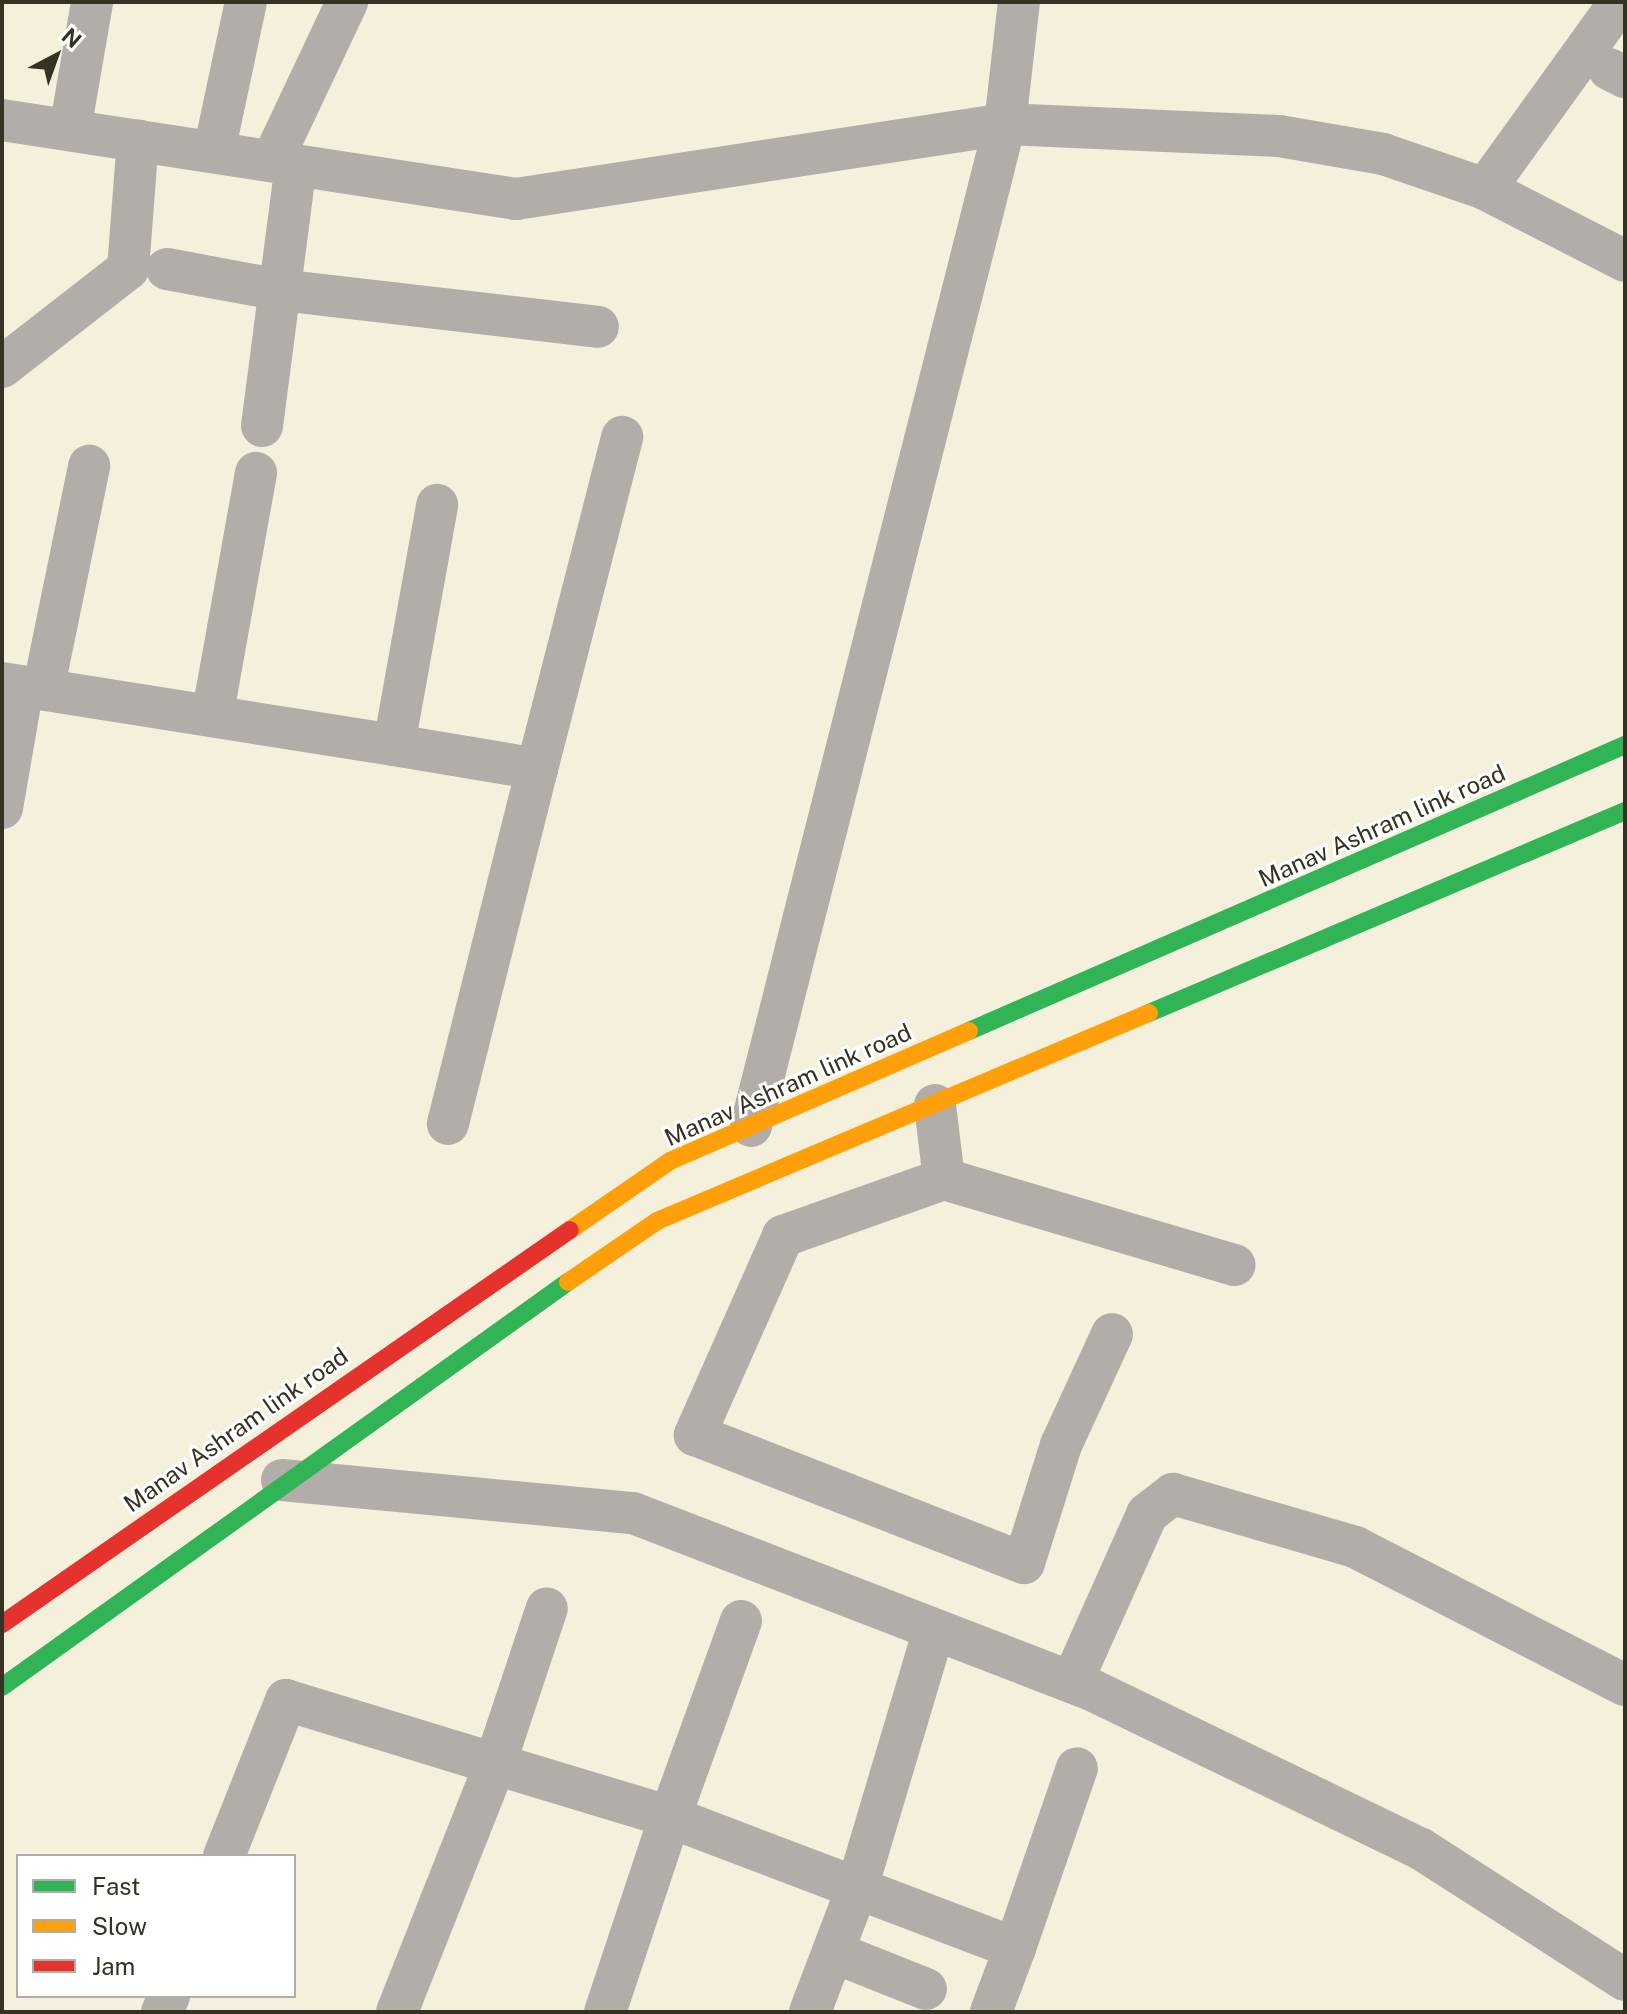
<!DOCTYPE html>
<style>
body{margin:0}
#map{position:relative;width:1627px;height:2014px;overflow:hidden;background:#f4f0dc;font-family:"Public Sans",sans-serif}
div>[style]{position:absolute}
.street>*{height:42px;margin:-21px;padding:0 21px;transform-origin:21px;border-radius:21px;background:#b3ada9}
.fast>*{height:18px;margin:-9px;padding:0 9px;transform-origin:9px;border-radius:9px;background:#30b455}
.slow>*{height:18px;margin:-9px;padding:0 9px;transform-origin:9px;border-radius:9px;background:#ff9f0a}
.jam>*{height:18px;margin:-9px;padding:0 9px;transform-origin:9px;border-radius:9px;background:#e5322d}
span{translate:-50% -50%;white-space:nowrap;text-align:center;line-height:1.15;-webkit-text-stroke:6px #fff;paint-order:stroke}
.street-label{font-size:24px;color:#353223}
.frame{position:absolute;inset:0;border:4px solid #353223;pointer-events:none}
.legend{position:absolute;left:16px;top:1854px;width:280px;height:144px;box-sizing:border-box;background:#fff;border:2px solid #aeada7;margin:0;padding:10px 14px;list-style:none;font-size:24px;color:#353223}
.legend li{display:flex;align-items:center;gap:16px;height:40px}
.legend b{width:40px;border:2px solid #aeada7}
.north{position:absolute;left:16px;top:16px;width:80px;height:80px;-webkit-text-stroke:6px #fff;paint-order:stroke;rotate:41deg;font-size:22px;font-weight:700;line-height:32px;text-align:center;color:#353223}
.north::after{content:'';display:block;margin:auto;width:28px;height:36px;background:#353223;clip-path:polygon(50% 0,100% 100%,50% 72%,0 100%)}
</style>
<div id="map">
<div class="street">
<div style="left:1609px;top:69px;width:18px;rotate:27deg"></div>
<div style="left:2px;top:120px;width:520px;rotate:8.74deg"></div>
<div style="left:516px;top:199px;width:495px;rotate:-8.7deg"></div>
<div style="left:1005px;top:124px;width:274px;rotate:2.5deg"></div>
<div style="left:1279px;top:136px;width:106px;rotate:9.8deg"></div>
<div style="left:1383px;top:154px;width:108px;rotate:18.9deg"></div>
<div style="left:1485px;top:189px;width:157px;rotate:27.2deg"></div>
<div style="left:70px;top:130px;width:130px;rotate:-80.2deg"></div>
<div style="left:214px;top:152px;width:153px;rotate:-78deg"></div>
<div style="left:272px;top:161px;width:176px;rotate:-64.7deg"></div>
<div style="left:1485px;top:189px;width:231px;rotate:-54.2deg"></div>
<div style="left:167px;top:269px;width:115px;rotate:10.5deg"></div>
<div style="left:280px;top:290px;width:320px;rotate:6.6deg"></div>
<div style="left:2px;top:367px;width:160px;rotate:-37.9deg"></div>
<div style="left:128px;top:269px;width:129px;rotate:-85.6deg"></div>
<div style="left:262px;top:426px;width:263px;rotate:-82.6deg"></div>
<div style="left:2px;top:683px;width:397px;rotate:9deg"></div>
<div style="left:394px;top:745px;width:244px;rotate:-79.8deg"></div>
<div style="left:44px;top:686px;width:225px;rotate:-78.4deg"></div>
<div style="left:213px;top:712px;width:243px;rotate:-79.8deg"></div>
<div style="left:394px;top:745px;width:145px;rotate:9.5deg"></div>
<div style="left:537px;top:769px;width:366px;rotate:104.1deg"></div>
<div style="left:537px;top:769px;width:343px;rotate:-75.6deg"></div>
<div style="left:2px;top:808px;width:123px;rotate:-80.2deg"></div>
<div style="left:935px;top:1105px;width:75px;rotate:83.1deg"></div>
<div style="left:944px;top:1179px;width:303px;rotate:16.5deg"></div>
<div style="left:751px;top:1126px;width:1034px;rotate:-75.78deg"></div>
<div style="left:1005px;top:124px;width:123px;rotate:-83.5deg"></div>
<div style="left:944px;top:1179px;width:171px;rotate:160.5deg"></div>
<div style="left:783px;top:1236px;width:218px;rotate:113.9deg"></div>
<div style="left:695px;top:1435px;width:353px;rotate:21.3deg"></div>
<div style="left:1024px;top:1563px;width:124px;rotate:-72.6deg"></div>
<div style="left:1061px;top:1445px;width:122px;rotate:-65.3deg"></div>
<div style="left:282px;top:1480px;width:353px;rotate:5.4deg"></div>
<div style="left:633px;top:1513px;width:492px;rotate:21.1deg"></div>
<div style="left:1092px;top:1690px;width:365px;rotate:25.8deg"></div>
<div style="left:1421px;top:1849px;width:242px;rotate:32.7deg"></div>
<div style="left:741px;top:1621px;width:208px;rotate:109.9deg"></div>
<div style="left:670px;top:1817px;width:369px;rotate:20.8deg"></div>
<div style="left:1015px;top:1948px;width:68px;rotate:110.6deg"></div>
<div style="left:1072px;top:1682px;width:184px;rotate:-65.9deg"></div>
<div style="left:1147px;top:1514px;width:33px;rotate:-38deg"></div>
<div style="left:1173px;top:1494px;width:190px;rotate:16.2deg"></div>
<div style="left:1355px;top:1547px;width:303px;rotate:27.1deg"></div>
<div style="left:224px;top:1856px;width:168px;rotate:-68.3deg"></div>
<div style="left:286px;top:1700px;width:219px;rotate:17deg"></div>
<div style="left:495px;top:1764px;width:164px;rotate:-71.6deg"></div>
<div style="left:1015px;top:1948px;width:190px;rotate:-71deg"></div>
<div style="left:833px;top:1952px;width:100px;rotate:21.7deg"></div>
<div style="left:162px;top:2012px;width:17px;rotate:-66deg"></div>
<div style="left:397px;top:2012px;width:267px;rotate:-68.4deg"></div>
<div style="left:495px;top:1764px;width:183px;rotate:16.8deg"></div>
<div style="left:670px;top:1817px;width:206px;rotate:108.4deg"></div>
<div style="left:810px;top:2012px;width:133px;rotate:-69.2deg"></div>
<div style="left:857px;top:1888px;width:270px;rotate:-73.4deg"></div>
</div>
<div class="fast">
<div style="left:1149px;top:1013px;width:517px;rotate:-22.99deg"></div>
<div style="left:969px;top:1031px;width:716px;rotate:-23.56deg"></div>
<div style="left:2px;top:1687px;width:696px;rotate:-35.59deg"></div>
</div>
<div class="slow">
<div style="left:570px;top:1230px;width:121px;rotate:-34.6deg"></div>
<div style="left:670px;top:1161px;width:326px;rotate:-23.5deg"></div>
<div style="left:568px;top:1282px;width:108px;rotate:-34.4deg"></div>
<div style="left:657px;top:1221px;width:534px;rotate:-22.92deg"></div>
</div>
<div class="jam">
<div style="left:2px;top:1624px;width:691px;rotate:-34.75deg"></div>
</div>
<div class="street-label">
<span style="left:1382px;top:826px;rotate:-24deg">Manav Ashram link road</span>
<span style="left:788px;top:1085px;rotate:-24deg">Manav Ashram link road</span>
<span style="left:236px;top:1430px;rotate:-35deg">Manav Ashram link road</span>
</div>
<div class="frame"></div>
<ul class="legend">
<li><b style="height:10px;background:#30b455"></b>Fast</li>
<li><b style="height:10px;background:#ff9f0a"></b>Slow</li>
<li><b style="height:10px;background:#e5322d"></b>Jam</li>
</ul>
<div class="north">N</div>
</div>
